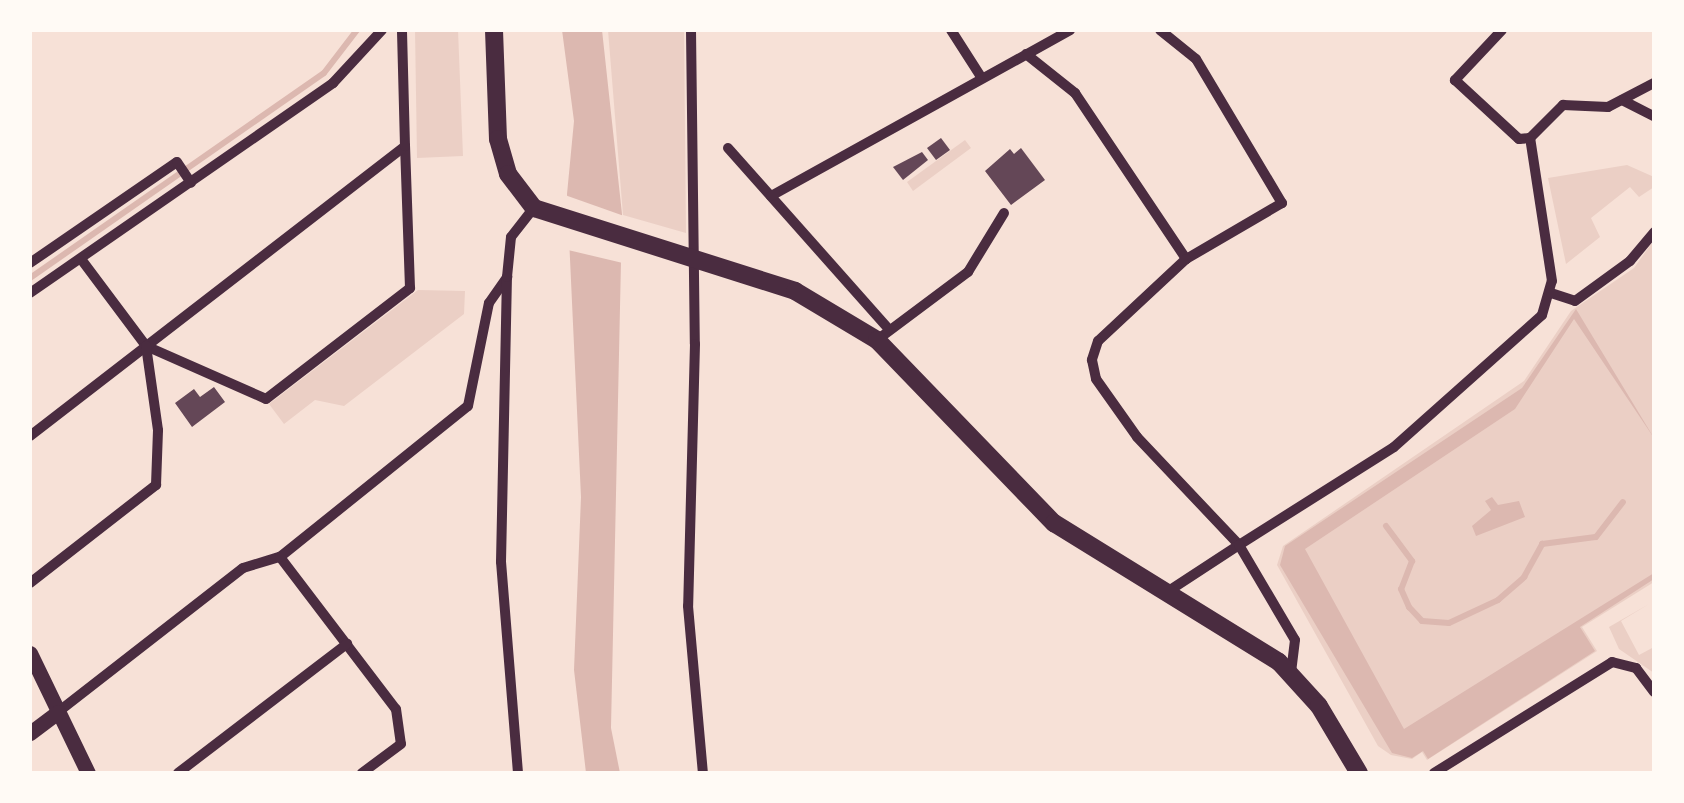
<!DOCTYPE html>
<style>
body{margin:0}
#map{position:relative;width:1684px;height:803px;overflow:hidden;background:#f7e1d7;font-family:"Roboto Condensed",sans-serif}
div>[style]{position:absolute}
.green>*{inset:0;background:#ebcfc5}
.water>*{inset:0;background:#dcb8b0}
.pier>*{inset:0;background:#f7e1d7}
.stream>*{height:6px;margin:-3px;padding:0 3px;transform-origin:3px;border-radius:3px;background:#dcb8b0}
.building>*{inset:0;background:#644757}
.minor>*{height:10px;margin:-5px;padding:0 5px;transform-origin:5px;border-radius:5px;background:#4a2c40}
.tertiary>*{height:15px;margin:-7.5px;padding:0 7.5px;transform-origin:7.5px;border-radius:7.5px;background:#4a2c40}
.secondary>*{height:18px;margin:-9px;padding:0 9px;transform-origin:9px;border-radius:9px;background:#4a2c40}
span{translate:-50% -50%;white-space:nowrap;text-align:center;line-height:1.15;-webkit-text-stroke:10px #fffaf5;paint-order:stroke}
.frame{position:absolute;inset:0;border:32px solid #fffaf5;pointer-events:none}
</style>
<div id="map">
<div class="green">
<div style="clip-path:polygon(415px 30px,458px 30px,463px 156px,417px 158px)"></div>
<div style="clip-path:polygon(608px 30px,684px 30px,686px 233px,623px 215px)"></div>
<div style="clip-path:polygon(965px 140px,971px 148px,913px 191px,907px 182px)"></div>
<div style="clip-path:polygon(1627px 165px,1654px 177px,1654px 187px,1639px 197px,1630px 187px,1591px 218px,1600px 237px,1566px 264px,1548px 178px)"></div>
<div style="clip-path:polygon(1654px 240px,1654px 582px,1582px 627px,1597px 651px,1427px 760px,1422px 752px,1412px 759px,1391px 755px,1378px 746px,1277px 565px,1283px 546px,1524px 381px,1571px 311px,1634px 268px)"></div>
<div style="clip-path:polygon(418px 290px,465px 291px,464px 314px,344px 406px,315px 400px,284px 424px,269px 404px)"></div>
<div style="clip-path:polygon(1649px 604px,1621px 621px,1639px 655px,1654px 647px,1654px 673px,1619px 649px,1609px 627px)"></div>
</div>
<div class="water">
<div style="clip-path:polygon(562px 30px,602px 30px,622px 214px,611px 728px,620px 773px,586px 773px,574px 670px,581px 497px,567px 194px,574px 121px)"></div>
<div style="clip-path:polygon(1576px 309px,1654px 438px,1574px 319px,1515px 409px,1305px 549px,1404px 729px,1654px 573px,1654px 579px,1580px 627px,1595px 651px,1428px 759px,1423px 751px,1412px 758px,1392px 753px,1280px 565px,1285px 546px,1522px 388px)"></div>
<div style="clip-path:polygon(1492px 497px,1498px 505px,1519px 501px,1525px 517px,1476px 536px,1472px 526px,1491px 510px,1485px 501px)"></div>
</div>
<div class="pier">
<div style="clip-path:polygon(562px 194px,627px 217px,627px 264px,568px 250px)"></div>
</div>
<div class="stream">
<div style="left:30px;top:278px;width:358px;rotate:-34.9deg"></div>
<div style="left:324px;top:73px;width:54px;rotate:-52.5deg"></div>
<div style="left:1386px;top:526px;width:44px;rotate:53.4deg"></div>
<div style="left:1412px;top:561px;width:30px;rotate:111deg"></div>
<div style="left:1401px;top:589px;width:20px;rotate:66deg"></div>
<div style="left:1409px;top:607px;width:19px;rotate:47deg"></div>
<div style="left:1422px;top:621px;width:27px;rotate:4deg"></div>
<div style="left:1449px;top:623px;width:54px;rotate:-25.1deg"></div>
<div style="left:1498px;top:600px;width:35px;rotate:-41deg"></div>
<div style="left:1524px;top:577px;width:38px;rotate:-61deg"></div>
<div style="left:1542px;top:544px;width:54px;rotate:-7.4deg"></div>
<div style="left:1596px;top:537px;width:44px;rotate:-52.4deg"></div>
</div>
<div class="building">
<div style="clip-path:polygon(941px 138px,950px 150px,936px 160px,927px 148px)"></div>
<div style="clip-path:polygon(1021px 148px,1045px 180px,1011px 205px,985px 171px,1010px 149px,1014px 154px)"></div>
<div style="clip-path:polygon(922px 152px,928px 160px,903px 180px,893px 167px)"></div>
<div style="clip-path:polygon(214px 387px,225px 402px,192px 427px,175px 403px,194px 389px,200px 397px)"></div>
</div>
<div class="minor">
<div style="left:691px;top:30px;width:314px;rotate:89.3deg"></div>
<div style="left:695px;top:344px;width:262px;rotate:91.5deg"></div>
<div style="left:688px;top:606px;width:168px;rotate:84.9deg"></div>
<div style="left:951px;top:30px;width:56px;rotate:57.4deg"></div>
<div style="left:1160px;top:30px;width:46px;rotate:38.9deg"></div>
<div style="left:1196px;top:59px;width:168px;rotate:59.2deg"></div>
<div style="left:1282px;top:203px;width:111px;rotate:149.7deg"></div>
<div style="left:1502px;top:30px;width:69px;rotate:133.2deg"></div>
<div style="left:1455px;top:80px;width:87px;rotate:42.7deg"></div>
<div style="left:1519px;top:139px;width:11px;rotate:-5deg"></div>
<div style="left:1026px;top:54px;width:63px;rotate:38.5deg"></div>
<div style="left:1075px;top:93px;width:200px;rotate:56.2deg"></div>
<div style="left:1186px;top:259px;width:120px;rotate:137deg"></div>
<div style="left:1098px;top:341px;width:20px;rotate:108deg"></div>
<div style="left:1092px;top:360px;width:19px;rotate:78deg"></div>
<div style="left:1096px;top:379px;width:71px;rotate:54.7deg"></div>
<div style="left:1137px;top:437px;width:149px;rotate:46.6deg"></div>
<div style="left:1239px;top:545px;width:183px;rotate:-32.3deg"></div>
<div style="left:1394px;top:447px;width:198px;rotate:-41.7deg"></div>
<div style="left:1542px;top:315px;width:35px;rotate:-74deg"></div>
<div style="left:1552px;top:281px;width:145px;rotate:-98.7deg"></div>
<div style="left:1530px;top:138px;width:47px;rotate:-45deg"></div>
<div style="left:1563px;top:105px;width:45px;rotate:2.5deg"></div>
<div style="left:1608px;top:107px;width:52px;rotate:-27.6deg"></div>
<div style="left:1622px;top:100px;width:36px;rotate:27deg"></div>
<div style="left:728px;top:148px;width:239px;rotate:48.4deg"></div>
<div style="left:771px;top:196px;width:342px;rotate:-29deg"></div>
<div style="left:81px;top:259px;width:109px;rotate:53.2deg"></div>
<div style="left:146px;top:346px;width:131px;rotate:23.8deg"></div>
<div style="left:266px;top:399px;width:182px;rotate:-37.6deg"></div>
<div style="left:410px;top:288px;width:142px;rotate:-92deg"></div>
<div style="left:30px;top:263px;width:178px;rotate:-34.5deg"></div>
<div style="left:177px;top:162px;width:25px;rotate:56deg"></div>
<div style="left:30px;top:293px;width:369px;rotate:-34.7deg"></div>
<div style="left:333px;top:83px;width:72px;rotate:-47.2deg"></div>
<div style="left:1551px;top:293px;width:25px;rotate:18deg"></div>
<div style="left:1575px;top:301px;width:68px;rotate:-36deg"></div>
<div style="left:1630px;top:261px;width:38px;rotate:-50deg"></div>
<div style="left:877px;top:340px;width:114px;rotate:-36.8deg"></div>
<div style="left:968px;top:272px;width:69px;rotate:-58.6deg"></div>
<div style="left:30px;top:436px;width:474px;rotate:-37.7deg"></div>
<div style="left:405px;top:146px;width:116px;rotate:-91.5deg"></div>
<div style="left:280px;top:557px;width:191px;rotate:52.7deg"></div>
<div style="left:396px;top:709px;width:35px;rotate:82deg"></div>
<div style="left:401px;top:744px;width:49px;rotate:143.4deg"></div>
<div style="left:30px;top:583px;width:160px;rotate:-37.9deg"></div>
<div style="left:156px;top:485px;width:55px;rotate:-87.9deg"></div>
<div style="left:158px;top:430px;width:85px;rotate:-98.1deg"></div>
<div style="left:1164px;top:594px;width:90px;rotate:-33.2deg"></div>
<div style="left:1239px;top:545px;width:110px;rotate:59.5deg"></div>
<div style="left:1295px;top:640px;width:33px;rotate:97deg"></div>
<div style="left:58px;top:712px;width:234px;rotate:-37.9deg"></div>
<div style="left:243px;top:568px;width:39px;rotate:-17deg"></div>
<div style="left:280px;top:557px;width:241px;rotate:-38.8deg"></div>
<div style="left:468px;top:406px;width:105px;rotate:-78.5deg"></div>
<div style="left:489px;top:303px;width:32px;rotate:-55deg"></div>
<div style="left:178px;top:773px;width:213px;rotate:-37.4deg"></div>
<div style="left:518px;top:773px;width:212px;rotate:-94.6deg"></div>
<div style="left:501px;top:562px;width:285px;rotate:-88.8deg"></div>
<div style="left:507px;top:277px;width:40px;rotate:-84.3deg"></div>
<div style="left:511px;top:237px;width:37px;rotate:-52deg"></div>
<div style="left:1434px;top:773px;width:210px;rotate:-31.9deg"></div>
<div style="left:1612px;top:662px;width:25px;rotate:14deg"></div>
<div style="left:1636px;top:668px;width:30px;rotate:53deg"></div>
</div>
<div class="tertiary">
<div style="left:30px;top:653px;width:133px;rotate:64.2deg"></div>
<div style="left:30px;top:733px;width:35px;rotate:-37deg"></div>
</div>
<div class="secondary">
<div style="left:494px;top:30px;width:109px;rotate:87.9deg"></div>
<div style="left:498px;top:139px;width:36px;rotate:74deg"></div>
<div style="left:508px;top:174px;width:43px;rotate:52.6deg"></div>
<div style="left:534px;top:208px;width:274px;rotate:17.6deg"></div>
<div style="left:795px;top:291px;width:96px;rotate:30.9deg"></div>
<div style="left:877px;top:340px;width:255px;rotate:46deg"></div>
<div style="left:1054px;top:523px;width:264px;rotate:31.7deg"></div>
<div style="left:1279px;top:662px;width:59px;rotate:47.7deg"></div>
<div style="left:1319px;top:706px;width:78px;rotate:59.2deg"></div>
</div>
<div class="frame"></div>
</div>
